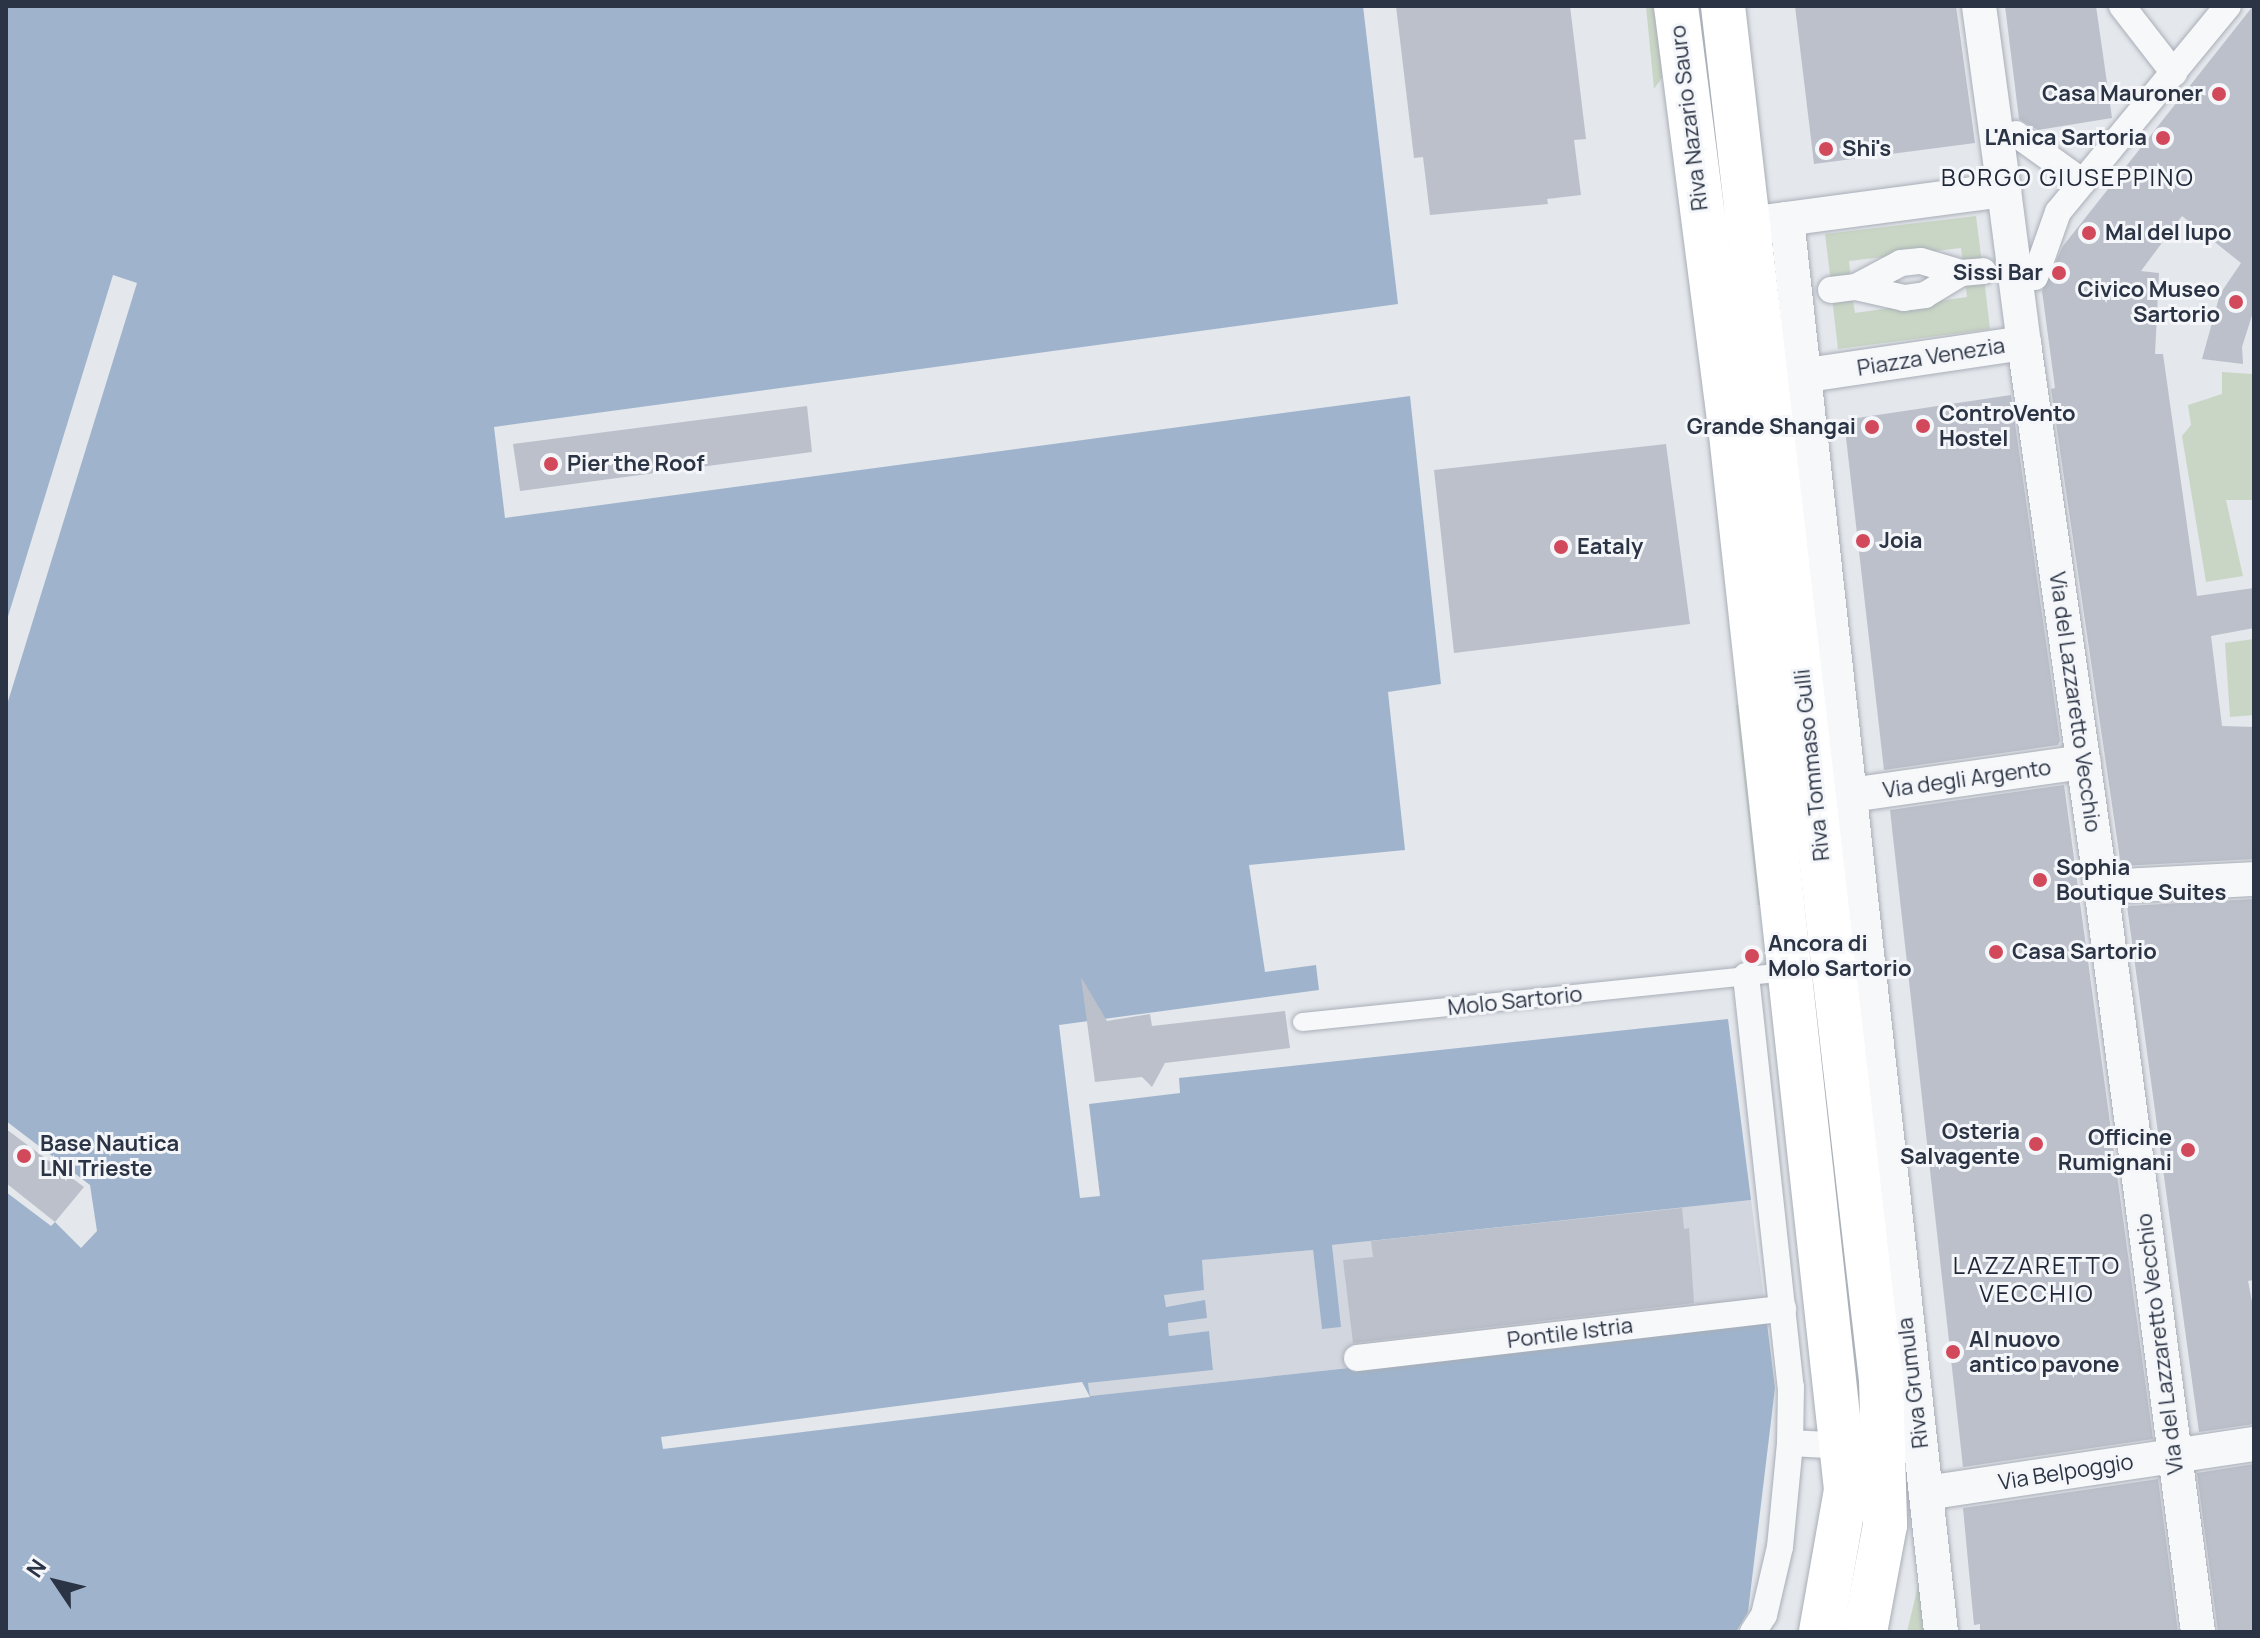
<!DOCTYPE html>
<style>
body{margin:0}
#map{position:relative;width:2260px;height:1638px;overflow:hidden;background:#e4e7ec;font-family:Manrope,sans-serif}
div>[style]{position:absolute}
.built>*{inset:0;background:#d2d6de}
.green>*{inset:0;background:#c9d6c5}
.water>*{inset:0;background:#9fb4cc}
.pier>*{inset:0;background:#e4e7ec}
.building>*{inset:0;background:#bbc0ca}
.roads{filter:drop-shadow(0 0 2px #a9aeb7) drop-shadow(0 0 2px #a9aeb7)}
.service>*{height:18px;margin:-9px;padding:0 9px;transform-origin:9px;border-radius:9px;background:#f7f8fa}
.pedestrian>*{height:26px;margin:-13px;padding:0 13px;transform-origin:13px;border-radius:13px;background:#f7f8fa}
.minor>*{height:34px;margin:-17px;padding:0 17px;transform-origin:17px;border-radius:17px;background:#f7f8fa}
.primary>*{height:44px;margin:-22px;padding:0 22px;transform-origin:22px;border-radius:22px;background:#fff}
.dots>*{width:22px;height:22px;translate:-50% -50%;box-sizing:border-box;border:4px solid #f4f6f9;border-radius:50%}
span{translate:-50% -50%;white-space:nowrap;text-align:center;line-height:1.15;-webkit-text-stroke:6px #f4f6f9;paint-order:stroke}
.poi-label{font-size:22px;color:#2b3445;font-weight:700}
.right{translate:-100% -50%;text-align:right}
.left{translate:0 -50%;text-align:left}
.street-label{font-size:22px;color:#2b3445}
.neighbourhood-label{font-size:24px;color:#1d2536;letter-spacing:2px}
.frame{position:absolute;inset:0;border:8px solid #2b3445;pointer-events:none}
.north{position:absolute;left:16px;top:1542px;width:80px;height:80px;-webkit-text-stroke:6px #f4f6f9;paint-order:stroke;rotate:305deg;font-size:22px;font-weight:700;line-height:32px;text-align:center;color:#2b3445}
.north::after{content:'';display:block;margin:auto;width:28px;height:36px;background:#2b3445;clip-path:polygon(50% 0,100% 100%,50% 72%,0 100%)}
</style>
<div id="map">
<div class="built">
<div style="clip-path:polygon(1751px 1200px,1767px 1323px,1090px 1396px,1088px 1383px,1213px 1370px,1209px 1331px,1169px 1336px,1168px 1323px,1205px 1301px,1165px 1307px,1164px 1294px,1201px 1260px,1313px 1250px,1322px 1328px,1340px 1327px,1332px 1245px)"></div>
</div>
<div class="green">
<div style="clip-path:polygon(1646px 6px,1659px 6px,1666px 72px,1654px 89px)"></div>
<div style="clip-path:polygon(1976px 216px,1982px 263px,1963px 265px,1961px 248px,1849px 261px,1851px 280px,1831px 283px,1825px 234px)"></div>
<div style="clip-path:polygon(1984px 278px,1990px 329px,1838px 349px,1832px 298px,1852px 295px,1855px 313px,1967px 297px,1965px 280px)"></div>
<div style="clip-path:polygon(2254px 369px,2254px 500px,2226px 500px,2243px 576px,2206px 582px,2182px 436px,2191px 425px,2188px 405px,2222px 394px,2222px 372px,2253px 374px)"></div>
<div style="clip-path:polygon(2254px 639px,2254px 715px,2230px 717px,2225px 643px)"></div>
<div style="clip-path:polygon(1736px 705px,1743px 705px,1767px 905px,1758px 905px)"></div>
<div style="clip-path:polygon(1921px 1573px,1927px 1632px,1907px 1632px)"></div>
</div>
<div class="water">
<div style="clip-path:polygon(6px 6px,1363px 6px,1398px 304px,494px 427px,505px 518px,1410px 396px,1441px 684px,1388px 692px,1405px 850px,1249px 865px,1265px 972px,1316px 965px,1319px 990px,1059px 1025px,1080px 1198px,1100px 1196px,1089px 1104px,1180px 1093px,1179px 1078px,1728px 1019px,1751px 1200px,1332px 1245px,1341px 1327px,1322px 1329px,1313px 1250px,1202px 1260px,1204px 1290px,1164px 1295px,1166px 1307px,1205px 1300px,1207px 1318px,1168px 1323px,1169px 1336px,1209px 1331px,1213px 1370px,1088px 1383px,1090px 1396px,1767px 1323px,1775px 1388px,1748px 1612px,1736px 1632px,6px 1632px,6px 1192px,51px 1226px,55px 1222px,81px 1248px,97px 1231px,90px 1185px,6px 1121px,6px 708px,137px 283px,113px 275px,6px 623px)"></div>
</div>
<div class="pier">
<div style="clip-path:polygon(1082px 1382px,1090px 1397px,663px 1449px,661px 1437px)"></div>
</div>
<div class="building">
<div style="clip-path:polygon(1396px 6px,1570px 6px,1586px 139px,1574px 140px,1581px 195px,1547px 199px,1548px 204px,1430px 215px,1423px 157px,1414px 158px)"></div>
<div style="clip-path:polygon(1795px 6px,1956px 6px,1975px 143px,1814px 164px)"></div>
<div style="clip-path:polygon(2005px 6px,2096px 6px,2112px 118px,2038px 130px,2019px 119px)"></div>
<div style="clip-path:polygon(2253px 6px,2254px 309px,2242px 347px,2243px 364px,2202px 359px,2220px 294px,2241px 263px,2182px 216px,2141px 271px,2159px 273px,2155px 354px,2163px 354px,2197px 596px,2254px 588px,2254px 628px,2211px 636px,2222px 726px,2254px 727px,2254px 859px,2121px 866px,2051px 389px,2055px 388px,2042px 291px,2063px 246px)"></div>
<div style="clip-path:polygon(2011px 395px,2060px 741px,2058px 745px,1884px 770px,1844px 420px)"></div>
<div style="clip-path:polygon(807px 406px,812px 452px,520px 491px,513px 444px)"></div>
<div style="clip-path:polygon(1666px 444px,1690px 624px,1454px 653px,1434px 470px)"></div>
<div style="clip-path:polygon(2064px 785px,2153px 1439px,1963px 1467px,1890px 810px)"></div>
<div style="clip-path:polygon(2254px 899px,2254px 1280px,2248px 1281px,2254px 1312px,2254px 1424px,2199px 1432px,2127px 906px)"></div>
<div style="clip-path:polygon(1081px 977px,1107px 1021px,1150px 1014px,1152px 1026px,1285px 1011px,1290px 1048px,1165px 1063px,1152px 1087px,1142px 1077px,1095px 1082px)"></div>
<div style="clip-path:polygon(6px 1129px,84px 1187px,55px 1222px,6px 1183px)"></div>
<div style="clip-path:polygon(1682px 1208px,1684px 1229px,1689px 1228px,1694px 1303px,1353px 1343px,1343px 1260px,1373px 1257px,1371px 1241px)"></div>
<div style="clip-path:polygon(2254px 1464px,2254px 1632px,2218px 1632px,2197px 1473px)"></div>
<div style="clip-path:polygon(2158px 1479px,2178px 1632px,1980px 1632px,1980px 1624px,1974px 1625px,1963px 1508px)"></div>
</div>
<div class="roads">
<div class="service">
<div style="left:1302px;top:1022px;width:490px;rotate:-5.9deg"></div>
</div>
<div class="pedestrian">
<div style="left:2122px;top:6px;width:85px;rotate:52.2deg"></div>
<div style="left:2016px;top:134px;width:82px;rotate:35.6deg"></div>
<div style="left:2035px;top:277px;width:69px;rotate:-70.5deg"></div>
<div style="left:2058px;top:212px;width:267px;rotate:-50.5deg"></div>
<div style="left:1856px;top:287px;width:49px;rotate:12.9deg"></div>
<div style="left:1904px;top:298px;width:21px;rotate:-8deg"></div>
<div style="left:1925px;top:295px;width:42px;rotate:-31.4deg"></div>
<div style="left:1961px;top:273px;width:22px;rotate:-5deg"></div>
<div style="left:1831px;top:290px;width:25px;rotate:-7deg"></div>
<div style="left:1856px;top:287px;width:51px;rotate:-28.1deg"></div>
<div style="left:1901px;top:263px;width:20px;rotate:-6deg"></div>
<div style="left:1921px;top:261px;width:42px;rotate:16.7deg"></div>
<div style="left:1746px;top:976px;width:413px;rotate:83.8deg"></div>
<div style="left:1791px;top:1387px;width:56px;rotate:91deg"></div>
<div style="left:1357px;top:1358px;width:429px;rotate:-6.6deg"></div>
<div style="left:1753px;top:1632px;width:20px;rotate:-57deg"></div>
<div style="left:1764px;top:1615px;width:70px;rotate:-76.8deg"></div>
<div style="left:1780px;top:1547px;width:104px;rotate:-84.5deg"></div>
<div style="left:1790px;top:1443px;width:38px;rotate:3deg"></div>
</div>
<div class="minor">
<div style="left:1979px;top:6px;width:186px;rotate:82.3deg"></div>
<div style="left:2004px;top:190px;width:154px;rotate:82.6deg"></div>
<div style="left:2024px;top:343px;width:259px;rotate:171.6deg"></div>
<div style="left:1768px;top:381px;width:164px;rotate:-113.3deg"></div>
<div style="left:1703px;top:230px;width:304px;rotate:-7.6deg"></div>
<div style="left:1787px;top:219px;width:1421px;rotate:83.78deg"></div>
<div style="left:2024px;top:343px;width:549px;rotate:81.94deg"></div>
<div style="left:2101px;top:887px;width:751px;rotate:82.58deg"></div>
<div style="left:1851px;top:795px;width:235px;rotate:-8.1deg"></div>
<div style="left:2101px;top:887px;width:153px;rotate:-3deg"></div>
<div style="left:1926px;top:1493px;width:332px;rotate:-8.5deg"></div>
</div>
<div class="primary">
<div style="left:1676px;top:6px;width:422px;rotate:82.7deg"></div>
<div style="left:1730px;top:425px;width:1071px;rotate:83.78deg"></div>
<div style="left:1846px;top:1490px;width:144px;rotate:100deg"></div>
<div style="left:1723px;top:6px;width:1382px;rotate:83.44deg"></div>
<div style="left:1881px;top:1379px;width:146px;rotate:88.4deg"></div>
<div style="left:1885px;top:1525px;width:109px;rotate:100.6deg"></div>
</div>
</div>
<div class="dots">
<div style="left:2219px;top:94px;background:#d1495b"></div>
<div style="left:2163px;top:138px;background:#d1495b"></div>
<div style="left:1826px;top:149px;background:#d1495b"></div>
<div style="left:2089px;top:233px;background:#d1495b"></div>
<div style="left:2059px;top:273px;background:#d1495b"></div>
<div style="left:2236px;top:302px;background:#d1495b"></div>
<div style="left:1923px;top:426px;background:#d1495b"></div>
<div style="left:1872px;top:427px;background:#d1495b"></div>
<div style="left:551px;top:464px;background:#d1495b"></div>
<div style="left:1863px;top:541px;background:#d1495b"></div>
<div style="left:1561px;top:547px;background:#d1495b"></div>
<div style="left:2040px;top:880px;background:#d1495b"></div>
<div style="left:1996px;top:952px;background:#d1495b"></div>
<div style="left:1752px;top:956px;background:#d1495b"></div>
<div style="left:2036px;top:1144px;background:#d1495b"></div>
<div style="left:2188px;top:1150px;background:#d1495b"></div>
<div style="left:24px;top:1156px;background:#d1495b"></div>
<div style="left:1953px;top:1352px;background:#d1495b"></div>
</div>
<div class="poi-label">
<span class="right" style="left:2203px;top:94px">Casa Mauroner</span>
<span class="right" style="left:2147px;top:138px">L'Anica Sartoria</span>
<span class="left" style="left:1842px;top:149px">Shi's</span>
<span class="left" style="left:2105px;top:233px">Mal del lupo</span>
<span class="right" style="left:2043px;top:273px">Sissi Bar</span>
<span class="right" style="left:2220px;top:302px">Civico Museo<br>Sartorio</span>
<span class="left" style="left:1939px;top:426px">ControVento<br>Hostel</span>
<span class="right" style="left:1856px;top:427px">Grande Shangai</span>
<span class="left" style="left:567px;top:464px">Pier the Roof</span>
<span class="left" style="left:1879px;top:541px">Joia</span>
<span class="left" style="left:1577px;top:547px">Eataly</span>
<span class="left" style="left:2056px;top:880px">Sophia<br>Boutique Suites</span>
<span class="left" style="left:1768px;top:956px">Ancora di<br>Molo Sartorio</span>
<span class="left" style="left:2012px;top:952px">Casa Sartorio</span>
<span class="right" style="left:2020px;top:1144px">Osteria<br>Salvagente</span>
<span class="right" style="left:2172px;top:1150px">Officine<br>Rumignani</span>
<span class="left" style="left:40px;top:1156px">Base Nautica<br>LNI Trieste</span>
<span class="left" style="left:1969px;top:1352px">Al nuovo<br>antico pavone</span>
</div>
<div class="street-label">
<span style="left:1689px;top:118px;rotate:-97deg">Riva Nazario Sauro</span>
<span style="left:1931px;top:357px;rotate:-9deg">Piazza Venezia</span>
<span style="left:2075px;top:702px;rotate:82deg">Via del Lazzaretto Vecchio</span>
<span style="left:1812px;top:765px;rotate:-96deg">Riva Tommaso Gulli</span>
<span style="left:1967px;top:779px;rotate:-8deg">Via degli Argento</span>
<span style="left:1515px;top:1001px;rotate:-6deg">Molo Sartorio</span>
<span style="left:1570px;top:1333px;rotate:-7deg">Pontile Istria</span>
<span style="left:2160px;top:1344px;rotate:-97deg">Via del Lazzaretto Vecchio</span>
<span style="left:1913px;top:1383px;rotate:-97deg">Riva Grumula</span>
<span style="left:2066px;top:1472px;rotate:-9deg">Via Belpoggio</span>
</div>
<div class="neighbourhood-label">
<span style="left:2068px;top:177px">BORGO GIUSEPPINO</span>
<span style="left:2037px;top:1279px">LAZZARETTO<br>VECCHIO</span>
</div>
<div class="frame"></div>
<div class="north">N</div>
</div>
